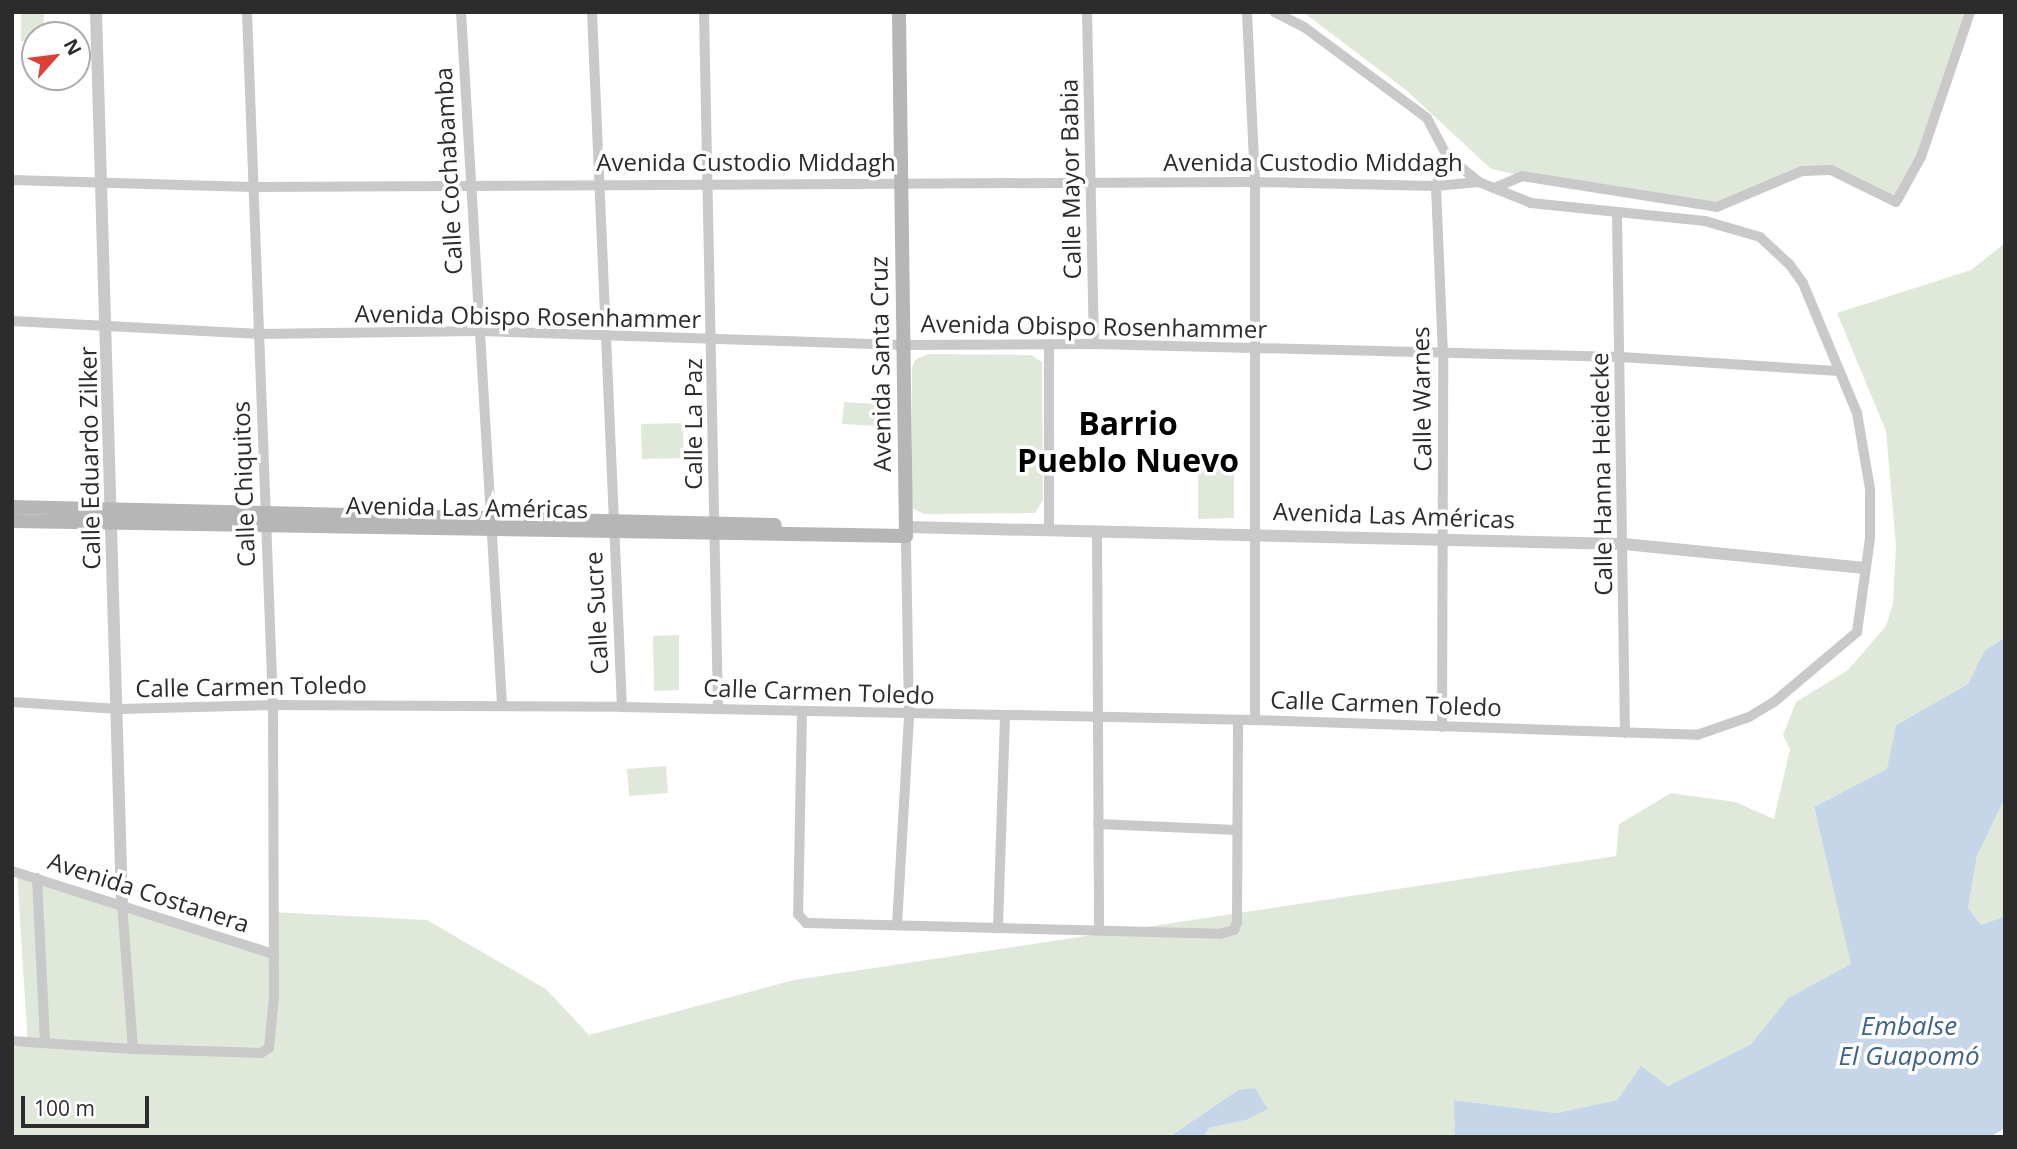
<!DOCTYPE html>
<meta charset="utf-8">
<style>
body{margin:0}
#map{position:relative;width:2017px;height:1149px;overflow:hidden;background:#fff;font-family:"Open Sans",sans-serif}
div>[style]{position:absolute}
.green>*{inset:0;background:#e0e9d9}
.water>*{inset:0;background:#c6d6e9}
.minor>*{height:10px;margin:-5px;padding:0 5px;transform-origin:5px;border-radius:5px;background:#c9c9c9}
.tertiary>*{height:12px;margin:-6px;padding:0 6px;transform-origin:6px;border-radius:6px;background:#c9c9c9}
.secondary>*{height:14px;margin:-7px;padding:0 7px;transform-origin:7px;border-radius:7px;background:#b6b6b6}
span{translate:-50% -50%;white-space:nowrap;text-align:center;line-height:1.15;-webkit-text-stroke:7px #fff;paint-order:stroke}
.street-label{font-size:24px;color:#2c2c2c}
.water-label{font-size:26px;color:#3e6289;font-style:italic}
.district-label{font-size:32px;color:#000;font-weight:700}
.frame{position:absolute;inset:0;border:14px solid #2c2c2c;pointer-events:none}
.north{position:absolute;left:21px;top:21px;width:70px;height:70px;box-sizing:border-box;background:#fff;border:2px solid #ababab;border-radius:50%;rotate:62deg;font-size:19px;font-weight:700;line-height:28px;text-align:center;color:#2c2c2c}
.north::after{content:'';display:block;margin:auto;width:24px;height:32px;background:#dd3f34;clip-path:polygon(50% 0,100% 100%,50% 72%,0 100%)}
.scale{position:absolute;left:21px;top:1096px;width:128px;height:32px;box-sizing:border-box;border:4px solid #2c2c2c;border-top:0;padding-left:9px;font-size:21px;line-height:24px;white-space:nowrap;color:#2c2c2c;-webkit-text-stroke:5px #fff;paint-order:stroke}
</style>
<div id="map">
<div class="green">
<div style="clip-path:polygon(21px 12px,44px 12px,43px 35px,35px 35px,35px 41px,21px 41px)"></div>
<div style="clip-path:polygon(1303px 12px,1970px 12px,1921px 157px,1896px 202px,1831px 170px,1802px 171px,1717px 207px,1549px 182px,1491px 169px,1406px 90px)"></div>
<div style="clip-path:polygon(2005px 243px,2005px 637px,1984px 651px,1968px 684px,1896px 725px,1888px 769px,1814px 807px,1852px 964px,1788px 998px,1751px 1044px,1668px 1086px,1641px 1067px,1617px 1100px,1556px 1113px,1455px 1100px,1455px 1137px,1204px 1137px,1209px 1128px,1246px 1120px,1238px 1090px,1169px 1137px,12px 1137px,12px 1047px,28px 1046px,17px 873px,273px 954px,272px 912px,427px 920px,546px 989px,589px 1035px,794px 980px,1616px 856px,1619px 824px,1671px 793px,1735px 802px,1774px 819px,1790px 749px,1783px 735px,1796px 702px,1848px 670px,1886px 626px,1893px 603px,1896px 547px,1886px 431px,1837px 313px,1971px 270px)"></div>
<div style="clip-path:polygon(928px 354px,1031px 355px,1042px 362px,1043px 500px,1035px 513px,924px 514px,912px 508px,912px 368px,915px 360px)"></div>
<div style="clip-path:polygon(844px 402px,881px 404px,879px 426px,842px 424px)"></div>
<div style="clip-path:polygon(683px 423px,684px 458px,642px 459px,641px 424px)"></div>
<div style="clip-path:polygon(1234px 469px,1234px 518px,1198px 519px,1198px 470px)"></div>
<div style="clip-path:polygon(679px 635px,679px 690px,654px 691px,653px 636px)"></div>
<div style="clip-path:polygon(666px 766px,668px 793px,629px 796px,627px 769px)"></div>
<div style="clip-path:polygon(2005px 798px,2005px 916px,1981px 925px,1968px 908px,1977px 856px)"></div>
</div>
<div class="water">
<div style="clip-path:polygon(2005px 637px,2005px 798px,1977px 856px,1968px 908px,1981px 925px,2005px 916px,2005px 1128px,1990px 1137px,1455px 1137px,1454px 1100px,1556px 1113px,1617px 1100px,1641px 1066px,1668px 1086px,1751px 1044px,1788px 998px,1851px 964px,1814px 807px,1887px 769px,1896px 725px,1968px 684px,1984px 651px)"></div>
<div style="clip-path:polygon(1255px 1088px,1268px 1109px,1246px 1120px,1209px 1128px,1204px 1137px,1169px 1137px,1238px 1090px)"></div>
</div>
<div class="minor">
<div style="left:461px;top:12px;width:694px;rotate:86.61deg"></div>
<div style="left:592px;top:12px;width:696px;rotate:87.53deg"></div>
<div style="left:704px;top:12px;width:697px;rotate:88.85deg"></div>
<div style="left:1087px;top:12px;width:332px;rotate:88.8deg"></div>
<div style="left:1247px;top:12px;width:170px;rotate:87.3deg"></div>
<div style="left:1255px;top:182px;width:538px;rotate:90deg"></div>
<div style="left:12px;top:180px;width:240px;rotate:1.7deg"></div>
<div style="left:252px;top:187px;width:1003px;rotate:-0.29deg"></div>
<div style="left:1255px;top:182px;width:181px;rotate:1.3deg"></div>
<div style="left:1436px;top:186px;width:43px;rotate:-5.3deg"></div>
<div style="left:1494px;top:188px;width:30px;rotate:-23deg"></div>
<div style="left:1522px;top:176px;width:197px;rotate:9deg"></div>
<div style="left:1717px;top:207px;width:92px;rotate:-23deg"></div>
<div style="left:1802px;top:171px;width:29px;rotate:-2deg"></div>
<div style="left:1831px;top:170px;width:72px;rotate:26.2deg"></div>
<div style="left:1896px;top:202px;width:51px;rotate:-60.9deg"></div>
<div style="left:1921px;top:157px;width:153px;rotate:-71.3deg"></div>
<div style="left:1617px;top:215px;width:518px;rotate:89.12deg"></div>
<div style="left:12px;top:321px;width:245px;rotate:3deg"></div>
<div style="left:257px;top:334px;width:223px;rotate:-0.8deg"></div>
<div style="left:480px;top:331px;width:421px;rotate:1.9deg"></div>
<div style="left:901px;top:345px;width:193px;rotate:-0.3deg"></div>
<div style="left:1094px;top:344px;width:527px;rotate:1.41deg"></div>
<div style="left:1621px;top:357px;width:219px;rotate:3.7deg"></div>
<div style="left:1049px;top:344px;width:186px;rotate:90deg"></div>
<div style="left:1097px;top:531px;width:398px;rotate:89.7deg"></div>
<div style="left:12px;top:702px;width:107px;rotate:3.7deg"></div>
<div style="left:119px;top:709px;width:154px;rotate:-1.5deg"></div>
<div style="left:273px;top:705px;width:349px;rotate:0.3deg"></div>
<div style="left:622px;top:707px;width:633px;rotate:1.18deg"></div>
<div style="left:1255px;top:720px;width:442px;rotate:1.9deg"></div>
<div style="left:1697px;top:735px;width:55px;rotate:-19.1deg"></div>
<div style="left:1749px;top:717px;width:29px;rotate:-31deg"></div>
<div style="left:1774px;top:702px;width:109px;rotate:-40.1deg"></div>
<div style="left:1857px;top:632px;width:95px;rotate:-82.1deg"></div>
<div style="left:1870px;top:538px;width:49px;rotate:-90deg"></div>
<div style="left:1870px;top:489px;width:77px;rotate:-99.7deg"></div>
<div style="left:1857px;top:413px;width:141px;rotate:-112.6deg"></div>
<div style="left:1803px;top:283px;width:22px;rotate:-126deg"></div>
<div style="left:1790px;top:265px;width:41px;rotate:-137deg"></div>
<div style="left:1760px;top:237px;width:57px;rotate:-163.8deg"></div>
<div style="left:1705px;top:221px;width:175px;rotate:-174.1deg"></div>
<div style="left:1531px;top:203px;width:56px;rotate:-158deg"></div>
<div style="left:1479px;top:182px;width:41px;rotate:-140.9deg"></div>
<div style="left:1447px;top:156px;width:43px;rotate:-117.8deg"></div>
<div style="left:1427px;top:118px;width:153px;rotate:-143.5deg"></div>
<div style="left:1304px;top:27px;width:33px;rotate:-153deg"></div>
<div style="left:802px;top:712px;width:202px;rotate:91.1deg"></div>
<div style="left:798px;top:914px;width:12px;rotate:48deg"></div>
<div style="left:806px;top:923px;width:414px;rotate:1.5deg"></div>
<div style="left:1220px;top:934px;width:15px;rotate:-16deg"></div>
<div style="left:1234px;top:930px;width:9px;rotate:-69deg"></div>
<div style="left:1237px;top:922px;width:202px;rotate:-89.7deg"></div>
<div style="left:1442px;top:727px;width:373px;rotate:-89.8deg"></div>
<div style="left:1443px;top:354px;width:168px;rotate:-92.4deg"></div>
<div style="left:1436px;top:186px;width:32px;rotate:-70deg"></div>
<div style="left:1098px;top:824px;width:139px;rotate:2.5deg"></div>
<div style="left:12px;top:871px;width:275px;rotate:17.6deg"></div>
<div style="left:37px;top:878px;width:164px;rotate:87.2deg"></div>
<div style="left:122px;top:903px;width:146px;rotate:85.7deg"></div>
<div style="left:133px;top:1049px;width:128px;rotate:1.8deg"></div>
<div style="left:261px;top:1053px;width:9px;rotate:-32deg"></div>
<div style="left:269px;top:1048px;width:51px;rotate:-84.4deg"></div>
<div style="left:274px;top:997px;width:292px;rotate:-90.2deg"></div>
<div style="left:273px;top:705px;width:693px;rotate:-92.15deg"></div>
<div style="left:897px;top:925px;width:210px;rotate:-86.7deg"></div>
<div style="left:909px;top:715px;width:179px;rotate:-91deg"></div>
<div style="left:998px;top:927px;width:211px;rotate:-88.1deg"></div>
<div style="left:12px;top:1041px;width:121px;rotate:3.8deg"></div>
</div>
<div class="tertiary">
<div style="left:96px;top:12px;width:891px;rotate:88.33deg"></div>
<div style="left:906px;top:527px;width:718px;rotate:1.36deg"></div>
<div style="left:1624px;top:544px;width:242px;rotate:5.7deg"></div>
</div>
<div class="secondary">
<div style="left:12px;top:507px;width:763px;rotate:1.35deg"></div>
<div style="left:12px;top:521px;width:894px;rotate:0.96deg"></div>
<div style="left:906px;top:536px;width:524px;rotate:-90.77deg"></div>
</div>
<div class="street-label">
<span style="left:746px;top:162px">Avenida Custodio Middagh</span>
<span style="left:1313px;top:162px">Avenida Custodio Middagh</span>
<span style="left:448px;top:171px;rotate:-93deg">Calle Cochabamba</span>
<span style="left:1070px;top:179px;rotate:-91deg">Calle Mayor Babia</span>
<span style="left:528px;top:316px;rotate:1deg">Avenida Obispo Rosenhammer</span>
<span style="left:1094px;top:326px;rotate:1deg">Avenida Obispo Rosenhammer</span>
<span style="left:880px;top:364px;rotate:-91deg">Avenida Santa Cruz</span>
<span style="left:1421px;top:399px;rotate:-91deg">Calle Warnes</span>
<span style="left:693px;top:424px;rotate:-90deg">Calle La Paz</span>
<span style="left:89px;top:458px;rotate:-91deg">Calle Eduardo Zilker</span>
<span style="left:1601px;top:474px;rotate:-91deg">Calle Hanna Heidecke</span>
<span style="left:243px;top:484px;rotate:-92deg">Calle Chiquitos</span>
<span style="left:467px;top:507px;rotate:1deg">Avenida Las Américas</span>
<span style="left:1394px;top:515px;rotate:2deg">Avenida Las Américas</span>
<span style="left:596px;top:613px;rotate:-93deg">Calle Sucre</span>
<span style="left:251px;top:686px;rotate:-1deg">Calle Carmen Toledo</span>
<span style="left:819px;top:691px;rotate:2deg">Calle Carmen Toledo</span>
<span style="left:1386px;top:703px;rotate:2deg">Calle Carmen Toledo</span>
<span style="left:149px;top:892px;rotate:18deg">Avenida Costanera</span>
</div>
<div class="water-label">
<span style="left:1909px;top:1041px">Embalse<br>El Guapomó</span>
</div>
<div class="district-label">
<span style="left:1128px;top:442px">Barrio<br>Pueblo Nuevo</span>
</div>
<div class="frame"></div>
<div class="north">N</div>
<div class="scale">100 m</div>
</div>
